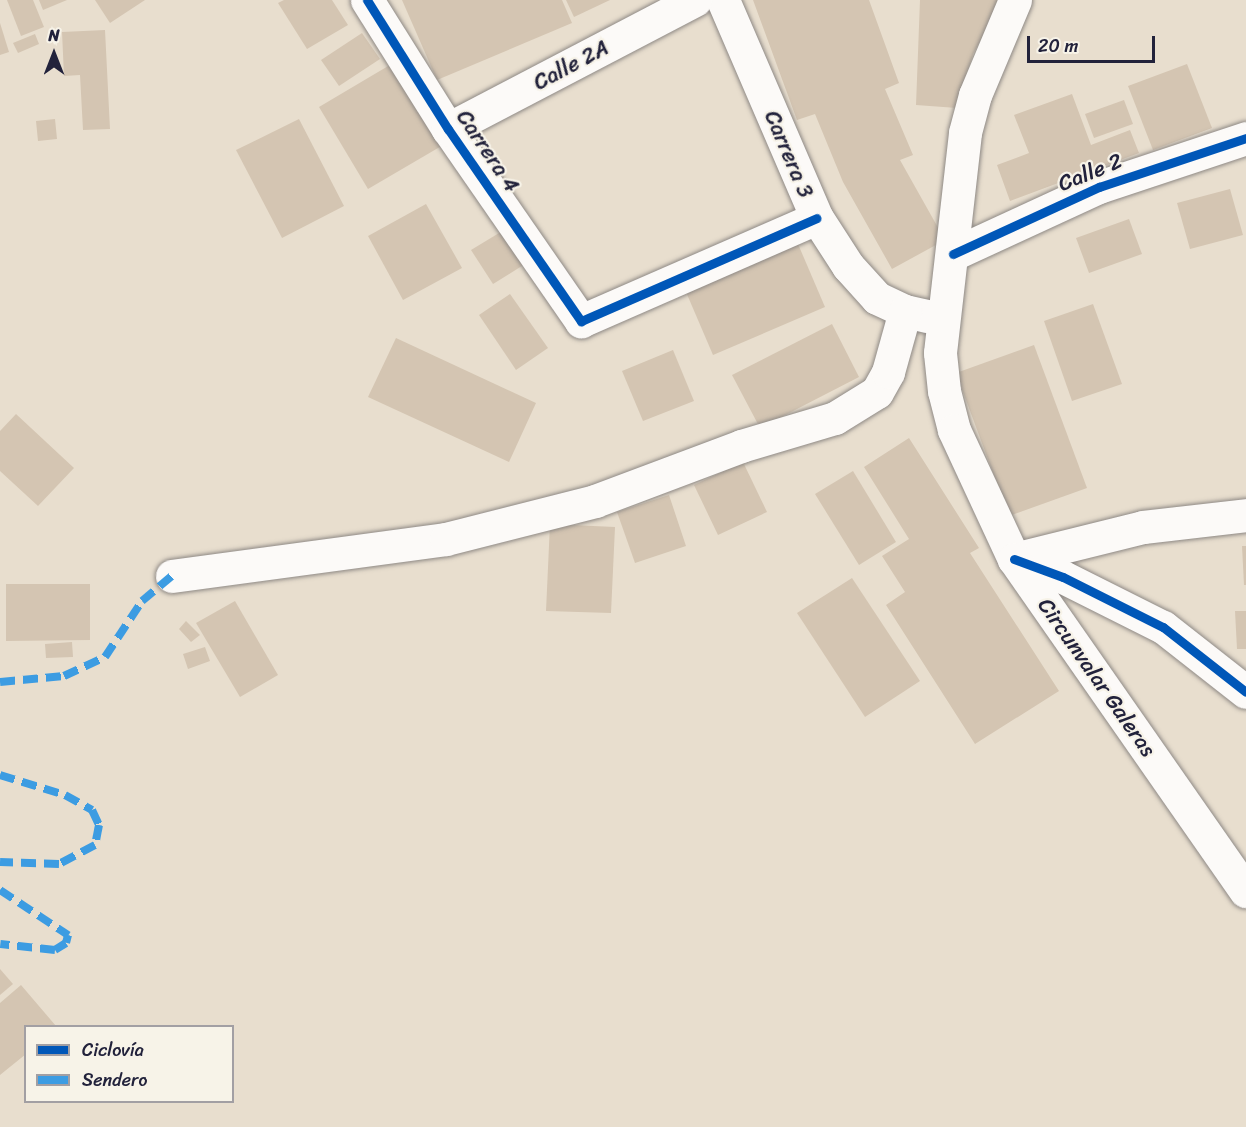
<!DOCTYPE html>
<meta charset="utf-8">
<style>
body{margin:0}
#map{position:relative;width:1246px;height:1127px;overflow:hidden;background:#e8dece;font-family:Sriracha,sans-serif}
div>[style]{position:absolute}
.building>*{inset:0;background:#d4c5b2}
.roads{filter:drop-shadow(0 0 2px #8e8985) drop-shadow(0 0 2px #8e8985)}
.minor>*{height:33px;margin:-16.5px;padding:0 16.5px;transform-origin:16.5px;border-radius:16.5px;background:#fcfaf8}
.major>*{height:33px;margin:-16.5px;padding:0 16.5px;transform-origin:16.5px;border-radius:16.5px;background:#fcfaf8}
.quiet>*{height:8px;margin-top:-4px;transform-origin:0;background:repeating-linear-gradient(90deg,#3c9ce2 0 15px,transparent 0 23px)}
.cycleway>*{height:9px;margin:-4.5px;padding:0 4.5px;transform-origin:4.5px;border-radius:4.5px;background:#0057b8}
span{translate:-50% -50%;white-space:nowrap;text-align:center;line-height:1.15;-webkit-text-stroke:4.5px #f7f3e8;paint-order:stroke}
.street-label{font-size:22px;color:#22223b}
.legend{position:absolute;left:24px;top:1025px;width:210px;height:78px;box-sizing:border-box;background:#f7f3e8;border:2px solid #a29fa3;margin:0;padding:8px 10px;list-style:none;font-size:18px;color:#22223b}
.legend li{display:flex;align-items:center;gap:12px;height:30px}
.legend b{width:30px;border:2px solid #a29fa3}
.north{position:absolute;left:24px;top:24px;width:60px;height:60px;-webkit-text-stroke:4px #f7f3e8;paint-order:stroke;rotate:0deg;font-size:16px;font-weight:700;line-height:24px;text-align:center;color:#22223b}
.north::after{content:'';display:block;margin:auto;width:21px;height:27px;background:#22223b;clip-path:polygon(50% 0,100% 100%,50% 72%,0 100%)}
.scale{position:absolute;left:1027px;top:36px;width:128px;height:27px;box-sizing:border-box;border:3px solid #22223b;border-top:0;padding-left:8px;font-size:18px;line-height:21px;white-space:nowrap;color:#22223b;-webkit-text-stroke:4px #f7f3e8;paint-order:stroke}
</style>
<div id="map">
<div class="building">
<div style="clip-path:polygon(7px 0,33px 0,44px 27px,21px 36px)"></div>
<div style="clip-path:polygon(39px 0,67px 0,43px 10px)"></div>
<div style="clip-path:polygon(95px 0,145px 0,110px 23px)"></div>
<div style="clip-path:polygon(284px 0,332px 0,348px 25px,307px 49px,278px 3px)"></div>
<div style="clip-path:polygon(402px 0,562px 0,572px 23px,437px 80px)"></div>
<div style="clip-path:polygon(566px 0,610px 0,574px 17px)"></div>
<div style="clip-path:polygon(753px 0,869px 0,899px 83px,885px 89px,913px 155px,900px 160px,945px 240px,892px 269px,843px 182px,815px 114px,797px 120px)"></div>
<div style="clip-path:polygon(920px 0,1001px 0,1000px 6px,973px 54px,957px 108px,916px 105px)"></div>
<div style="clip-path:polygon(0 23px,9px 52px,0 55px)"></div>
<div style="clip-path:polygon(105px 30px,110px 129px,83px 130px,80px 75px,64px 76px,62px 32px)"></div>
<div style="clip-path:polygon(362px 33px,380px 59px,339px 86px,321px 60px)"></div>
<div style="clip-path:polygon(35px 34px,39px 44px,18px 53px,13px 43px)"></div>
<div style="clip-path:polygon(400px 59px,450px 141px,368px 189px,319px 107px)"></div>
<div style="clip-path:polygon(1187px 64px,1212px 128px,1153px 150px,1128px 86px)"></div>
<div style="clip-path:polygon(1072px 94px,1091px 145px,1130px 130px,1139px 153px,1010px 201px,997px 165px,1029px 153px,1014px 115px)"></div>
<div style="clip-path:polygon(1124px 100px,1133px 124px,1094px 138px,1085px 114px)"></div>
<div style="clip-path:polygon(55px 119px,57px 139px,38px 141px,36px 121px)"></div>
<div style="clip-path:polygon(299px 119px,344px 206px,282px 238px,236px 150px)"></div>
<div style="clip-path:polygon(1230px 189px,1243px 235px,1190px 249px,1177px 203px)"></div>
<div style="clip-path:polygon(426px 204px,462px 268px,403px 300px,368px 236px)"></div>
<div style="clip-path:polygon(1129px 219px,1142px 254px,1089px 273px,1076px 238px)"></div>
<div style="clip-path:polygon(504px 230px,525px 264px,493px 284px,471px 250px)"></div>
<div style="clip-path:polygon(798px 244px,825px 307px,713px 355px,686px 292px)"></div>
<div style="clip-path:polygon(510px 294px,548px 348px,516px 370px,479px 315px)"></div>
<div style="clip-path:polygon(1093px 304px,1122px 384px,1072px 401px,1044px 321px)"></div>
<div style="clip-path:polygon(832px 324px,859px 377px,760px 428px,732px 375px)"></div>
<div style="clip-path:polygon(396px 338px,536px 403px,509px 462px,368px 397px)"></div>
<div style="clip-path:polygon(1034px 345px,1087px 488px,1009px 516px,956px 373px)"></div>
<div style="clip-path:polygon(673px 350px,694px 401px,643px 421px,622px 371px)"></div>
<div style="clip-path:polygon(16px 414px,74px 468px,38px 506px,0 471px,0 431px)"></div>
<div style="clip-path:polygon(909px 438px,979px 548px,970px 553px,1059px 691px,975px 744px,886px 605px,905px 592px,882px 556px,909px 539px,864px 467px)"></div>
<div style="clip-path:polygon(743px 462px,767px 512px,718px 535px,694px 485px)"></div>
<div style="clip-path:polygon(853px 471px,896px 542px,859px 565px,815px 494px)"></div>
<div style="clip-path:polygon(669px 495px,686px 546px,635px 563px,617px 512px)"></div>
<div style="clip-path:polygon(550px 524px,615px 527px,611px 613px,546px 611px)"></div>
<div style="clip-path:polygon(1242px 546px,1246px 546px,1246px 585px,1244px 585px)"></div>
<div style="clip-path:polygon(852px 578px,920px 681px,865px 717px,797px 613px)"></div>
<div style="clip-path:polygon(6px 584px,90px 584px,90px 640px,6px 641px)"></div>
<div style="clip-path:polygon(235px 601px,278px 675px,240px 697px,196px 623px)"></div>
<div style="clip-path:polygon(1235px 611px,1246px 611px,1246px 649px,1237px 649px)"></div>
<div style="clip-path:polygon(186px 621px,200px 635px,191px 642px,179px 629px)"></div>
<div style="clip-path:polygon(72px 642px,73px 657px,46px 658px,45px 644px)"></div>
<div style="clip-path:polygon(205px 647px,210px 661px,188px 669px,183px 654px)"></div>
<div style="clip-path:polygon(0 969px,13px 984px,0 995px)"></div>
<div style="clip-path:polygon(21px 985px,56px 1026px,26px 1026px,26px 1054px,0 1075px,0 1003px)"></div>
</div>
<div class="roads">
<div class="minor">
<div style="left:367px;top:0;width:152px;rotate:57.9deg"></div>
<div style="left:448px;top:129px;width:234px;rotate:55.3deg"></div>
<div style="left:581px;top:321px;width:257px;rotate:-23.6deg"></div>
<div style="left:723px;top:0;width:237px;rotate:66.7deg"></div>
<div style="left:817px;top:218px;width:57px;rotate:57.1deg"></div>
<div style="left:848px;top:266px;width:43px;rotate:47.8deg"></div>
<div style="left:877px;top:298px;width:31px;rotate:25deg"></div>
<div style="left:905px;top:311px;width:23px;rotate:13deg"></div>
<div style="left:448px;top:129px;width:279px;rotate:-27.6deg"></div>
<div style="left:953px;top:254px;width:161px;rotate:-24.7deg"></div>
<div style="left:1099px;top:187px;width:155px;rotate:-18.4deg"></div>
<div style="left:1014px;top:559px;width:52px;rotate:20.2deg"></div>
<div style="left:1063px;top:577px;width:112px;rotate:26.6deg"></div>
<div style="left:1163px;top:627px;width:105px;rotate:38.1deg"></div>
<div style="left:1014px;top:559px;width:133px;rotate:-13.9deg"></div>
<div style="left:1143px;top:527px;width:104px;rotate:-6.6deg"></div>
<div style="left:172px;top:576px;width:276px;rotate:-7.7deg"></div>
<div style="left:446px;top:539px;width:154px;rotate:-14.3deg"></div>
<div style="left:595px;top:501px;width:156px;rotate:-20.6deg"></div>
<div style="left:741px;top:446px;width:98px;rotate:-16.6deg"></div>
<div style="left:835px;top:418px;width:49px;rotate:-31.8deg"></div>
<div style="left:877px;top:392px;width:23px;rotate:-61deg"></div>
<div style="left:888px;top:372px;width:63px;rotate:-74.4deg"></div>
</div>
<div class="major">
<div style="left:1015px;top:0;width:103px;rotate:112.8deg"></div>
<div style="left:975px;top:95px;width:39px;rotate:105deg"></div>
<div style="left:965px;top:133px;width:221px;rotate:96.5deg"></div>
<div style="left:940px;top:353px;width:38px;rotate:84deg"></div>
<div style="left:944px;top:391px;width:40px;rotate:75.6deg"></div>
<div style="left:954px;top:430px;width:142px;rotate:65.1deg"></div>
<div style="left:1014px;top:559px;width:405px;rotate:55.1deg"></div>
</div>
</div>
<div class="quiet">
<div style="left:0;top:682px;width:64px;rotate:-5.4deg"></div>
<div style="left:64px;top:676px;width:45px;rotate:-24.9deg"></div>
<div style="left:105px;top:657px;width:67px;rotate:-56.5deg"></div>
<div style="left:142px;top:601px;width:39px;rotate:-40deg"></div>
<div style="left:0;top:775px;width:68px;rotate:17.1deg"></div>
<div style="left:65px;top:795px;width:31px;rotate:29deg"></div>
<div style="left:92px;top:810px;width:17px;rotate:65deg"></div>
<div style="left:99px;top:825px;width:20px;rotate:101deg"></div>
<div style="left:95px;top:845px;width:41px;rotate:152.2deg"></div>
<div style="left:59px;top:864px;width:59px;rotate:-178.1deg"></div>
<div style="left:0;top:890px;width:82px;rotate:33.5deg"></div>
<div style="left:68px;top:935px;width:8px;rotate:104deg"></div>
<div style="left:66px;top:943px;width:13px;rotate:148deg"></div>
<div style="left:55px;top:950px;width:55px;rotate:-173.8deg"></div>
</div>
<div class="cycleway">
<div style="left:367px;top:0;width:152px;rotate:57.9deg"></div>
<div style="left:448px;top:129px;width:234px;rotate:55.3deg"></div>
<div style="left:581px;top:321px;width:257px;rotate:-23.6deg"></div>
<div style="left:953px;top:254px;width:161px;rotate:-24.7deg"></div>
<div style="left:1099px;top:187px;width:155px;rotate:-18.4deg"></div>
<div style="left:1014px;top:559px;width:52px;rotate:20.2deg"></div>
<div style="left:1063px;top:577px;width:112px;rotate:26.6deg"></div>
<div style="left:1163px;top:627px;width:105px;rotate:38.1deg"></div>
</div>
<div class="street-label">
<span style="left:571px;top:65px;rotate:-28deg">Calle 2A</span>
<span style="left:488px;top:151px;rotate:56deg">Carrera 4</span>
<span style="left:789px;top:154px;rotate:67deg">Carrera 3</span>
<span style="left:1090px;top:172px;rotate:-22deg">Calle 2</span>
<span style="left:1097px;top:677px;rotate:55deg">Circunvalar Galeras</span>
</div>
<ul class="legend">
<li><b style="height:8px;background:#0057b8"></b>Ciclovía</li>
<li><b style="height:8px;background:#3c9ce2"></b>Sendero</li>
</ul>
<div class="north">N</div>
<div class="scale">20 m</div>
</div>
